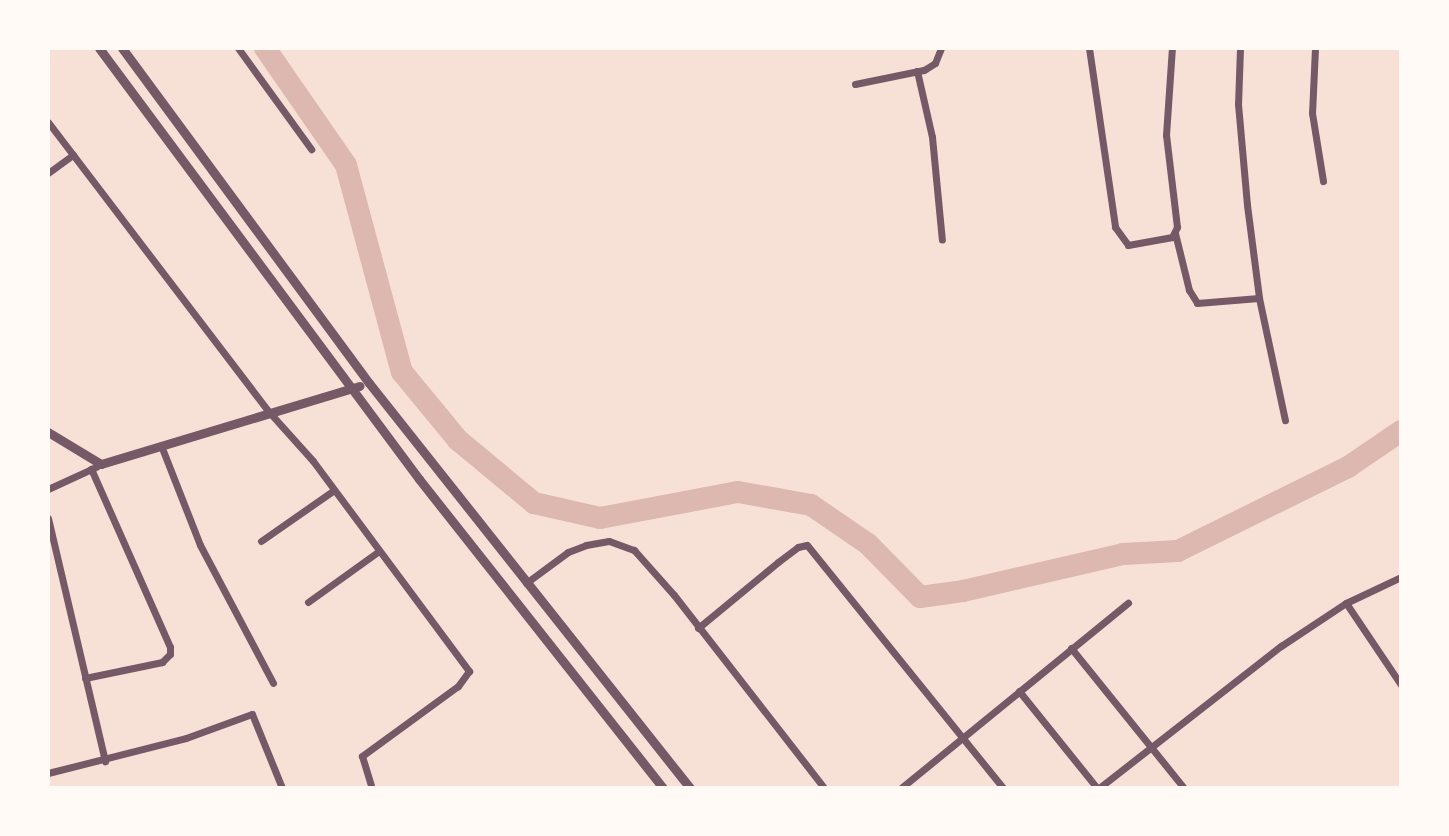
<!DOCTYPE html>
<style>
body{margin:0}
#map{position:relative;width:1449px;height:836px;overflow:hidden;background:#f7e1d7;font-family:"Nunito Sans",sans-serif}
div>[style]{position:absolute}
.river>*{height:22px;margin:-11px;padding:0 11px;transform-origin:11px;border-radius:11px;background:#dcb8b0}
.minor>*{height:7px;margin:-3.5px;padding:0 3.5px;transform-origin:3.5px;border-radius:3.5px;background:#755966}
.tertiary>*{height:9px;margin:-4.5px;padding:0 4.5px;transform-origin:4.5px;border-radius:4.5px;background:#755966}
span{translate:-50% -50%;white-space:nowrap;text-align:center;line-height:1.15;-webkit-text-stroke:6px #fffaf5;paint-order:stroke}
.frame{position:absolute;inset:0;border:50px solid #fffaf5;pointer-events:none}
</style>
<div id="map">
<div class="river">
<div style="left:265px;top:48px;width:142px;rotate:55.3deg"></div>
<div style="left:346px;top:165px;width:214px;rotate:74.9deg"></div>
<div style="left:402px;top:372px;width:88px;rotate:50.5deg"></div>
<div style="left:458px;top:440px;width:99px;rotate:39.7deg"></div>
<div style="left:534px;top:503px;width:68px;rotate:12.8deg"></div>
<div style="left:600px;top:518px;width:140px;rotate:-10.7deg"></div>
<div style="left:738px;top:492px;width:74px;rotate:10.1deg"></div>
<div style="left:811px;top:505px;width:69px;rotate:34.4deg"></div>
<div style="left:868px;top:544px;width:74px;rotate:45.5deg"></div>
<div style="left:920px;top:597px;width:43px;rotate:-7.9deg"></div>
<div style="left:963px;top:591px;width:164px;rotate:-13deg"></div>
<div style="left:1123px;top:554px;width:55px;rotate:-3.1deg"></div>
<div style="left:1178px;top:551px;width:190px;rotate:-26.3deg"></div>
<div style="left:1348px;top:467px;width:64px;rotate:-34.2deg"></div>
</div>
<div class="minor">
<div style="left:238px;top:48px;width:125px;rotate:54.1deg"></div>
<div style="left:1089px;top:48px;width:181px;rotate:81.7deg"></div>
<div style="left:1115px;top:227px;width:22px;rotate:54deg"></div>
<div style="left:1128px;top:245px;width:45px;rotate:-10.3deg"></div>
<div style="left:1172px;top:237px;width:11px;rotate:-63deg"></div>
<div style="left:1177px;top:227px;width:93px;rotate:-96.8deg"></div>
<div style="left:1166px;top:135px;width:87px;rotate:-86.1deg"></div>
<div style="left:1240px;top:48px;width:56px;rotate:92deg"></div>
<div style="left:1238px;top:104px;width:101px;rotate:84.9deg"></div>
<div style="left:1247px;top:205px;width:94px;rotate:82.6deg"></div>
<div style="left:1259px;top:298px;width:125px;rotate:78deg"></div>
<div style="left:1315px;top:48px;width:65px;rotate:92.6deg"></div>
<div style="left:1312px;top:113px;width:69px;rotate:80.8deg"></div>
<div style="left:917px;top:71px;width:68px;rotate:77.2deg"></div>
<div style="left:932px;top:137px;width:103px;rotate:84.5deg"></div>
<div style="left:855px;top:84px;width:70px;rotate:-11.5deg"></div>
<div style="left:924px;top:70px;width:13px;rotate:-32deg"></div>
<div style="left:935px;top:63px;width:16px;rotate:-68deg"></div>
<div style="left:48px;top:122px;width:366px;rotate:52.7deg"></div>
<div style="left:270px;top:413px;width:64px;rotate:48.1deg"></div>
<div style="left:313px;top:461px;width:262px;rotate:53.4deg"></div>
<div style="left:469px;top:671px;width:19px;rotate:126deg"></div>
<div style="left:458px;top:686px;width:119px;rotate:143.9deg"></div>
<div style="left:362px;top:756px;width:34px;rotate:73deg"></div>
<div style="left:48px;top:173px;width:31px;rotate:-36deg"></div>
<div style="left:1175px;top:233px;width:59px;rotate:76.2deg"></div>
<div style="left:1189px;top:290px;width:15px;rotate:58deg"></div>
<div style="left:1197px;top:303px;width:62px;rotate:-4.6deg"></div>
<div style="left:162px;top:448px;width:104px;rotate:68.6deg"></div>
<div style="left:200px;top:545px;width:156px;rotate:62.1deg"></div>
<div style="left:48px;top:489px;width:53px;rotate:-24.6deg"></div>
<div style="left:48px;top:518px;width:250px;rotate:76.8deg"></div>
<div style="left:261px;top:541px;width:89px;rotate:-34.9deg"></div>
<div style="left:526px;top:583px;width:52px;rotate:-36.4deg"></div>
<div style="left:568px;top:552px;width:19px;rotate:-21deg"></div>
<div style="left:586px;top:545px;width:23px;rotate:-10deg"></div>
<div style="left:609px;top:541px;width:27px;rotate:20deg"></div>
<div style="left:634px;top:550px;width:60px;rotate:48.4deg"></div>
<div style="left:674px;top:595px;width:244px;rotate:52.1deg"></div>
<div style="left:308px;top:602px;width:87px;rotate:-35.7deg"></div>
<div style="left:1346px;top:603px;width:99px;rotate:56.1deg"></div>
<div style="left:698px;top:628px;width:104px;rotate:-39.5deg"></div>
<div style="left:778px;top:562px;width:25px;rotate:-37deg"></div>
<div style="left:798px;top:547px;width:9px;rotate:-13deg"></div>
<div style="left:807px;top:545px;width:312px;rotate:51.1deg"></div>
<div style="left:1071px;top:648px;width:180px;rotate:51.1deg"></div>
<div style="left:85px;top:678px;width:79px;rotate:-11.7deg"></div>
<div style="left:162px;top:662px;width:11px;rotate:-45deg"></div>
<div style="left:170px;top:654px;width:7px;rotate:-90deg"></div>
<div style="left:170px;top:647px;width:195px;rotate:-113.9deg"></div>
<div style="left:1019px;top:691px;width:124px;rotate:51.2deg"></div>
<div style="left:48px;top:773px;width:142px;rotate:-14.2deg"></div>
<div style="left:186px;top:738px;width:70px;rotate:-20deg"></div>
<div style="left:252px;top:714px;width:80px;rotate:67.9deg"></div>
<div style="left:901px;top:788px;width:293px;rotate:-39.2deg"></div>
<div style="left:1099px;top:788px;width:231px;rotate:-38deg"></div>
<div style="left:1281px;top:646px;width:78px;rotate:-33.5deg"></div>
<div style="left:1346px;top:603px;width:61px;rotate:-25.3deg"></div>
</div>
<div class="tertiary">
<div style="left:99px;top:48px;width:537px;rotate:53.41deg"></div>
<div style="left:419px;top:479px;width:394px;rotate:51.7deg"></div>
<div style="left:122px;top:48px;width:416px;rotate:53.6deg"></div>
<div style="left:369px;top:383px;width:517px;rotate:51.6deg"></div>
<div style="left:48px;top:432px;width:62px;rotate:31.1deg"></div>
<div style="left:101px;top:464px;width:270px;rotate:-16.8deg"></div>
</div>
<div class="frame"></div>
</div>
